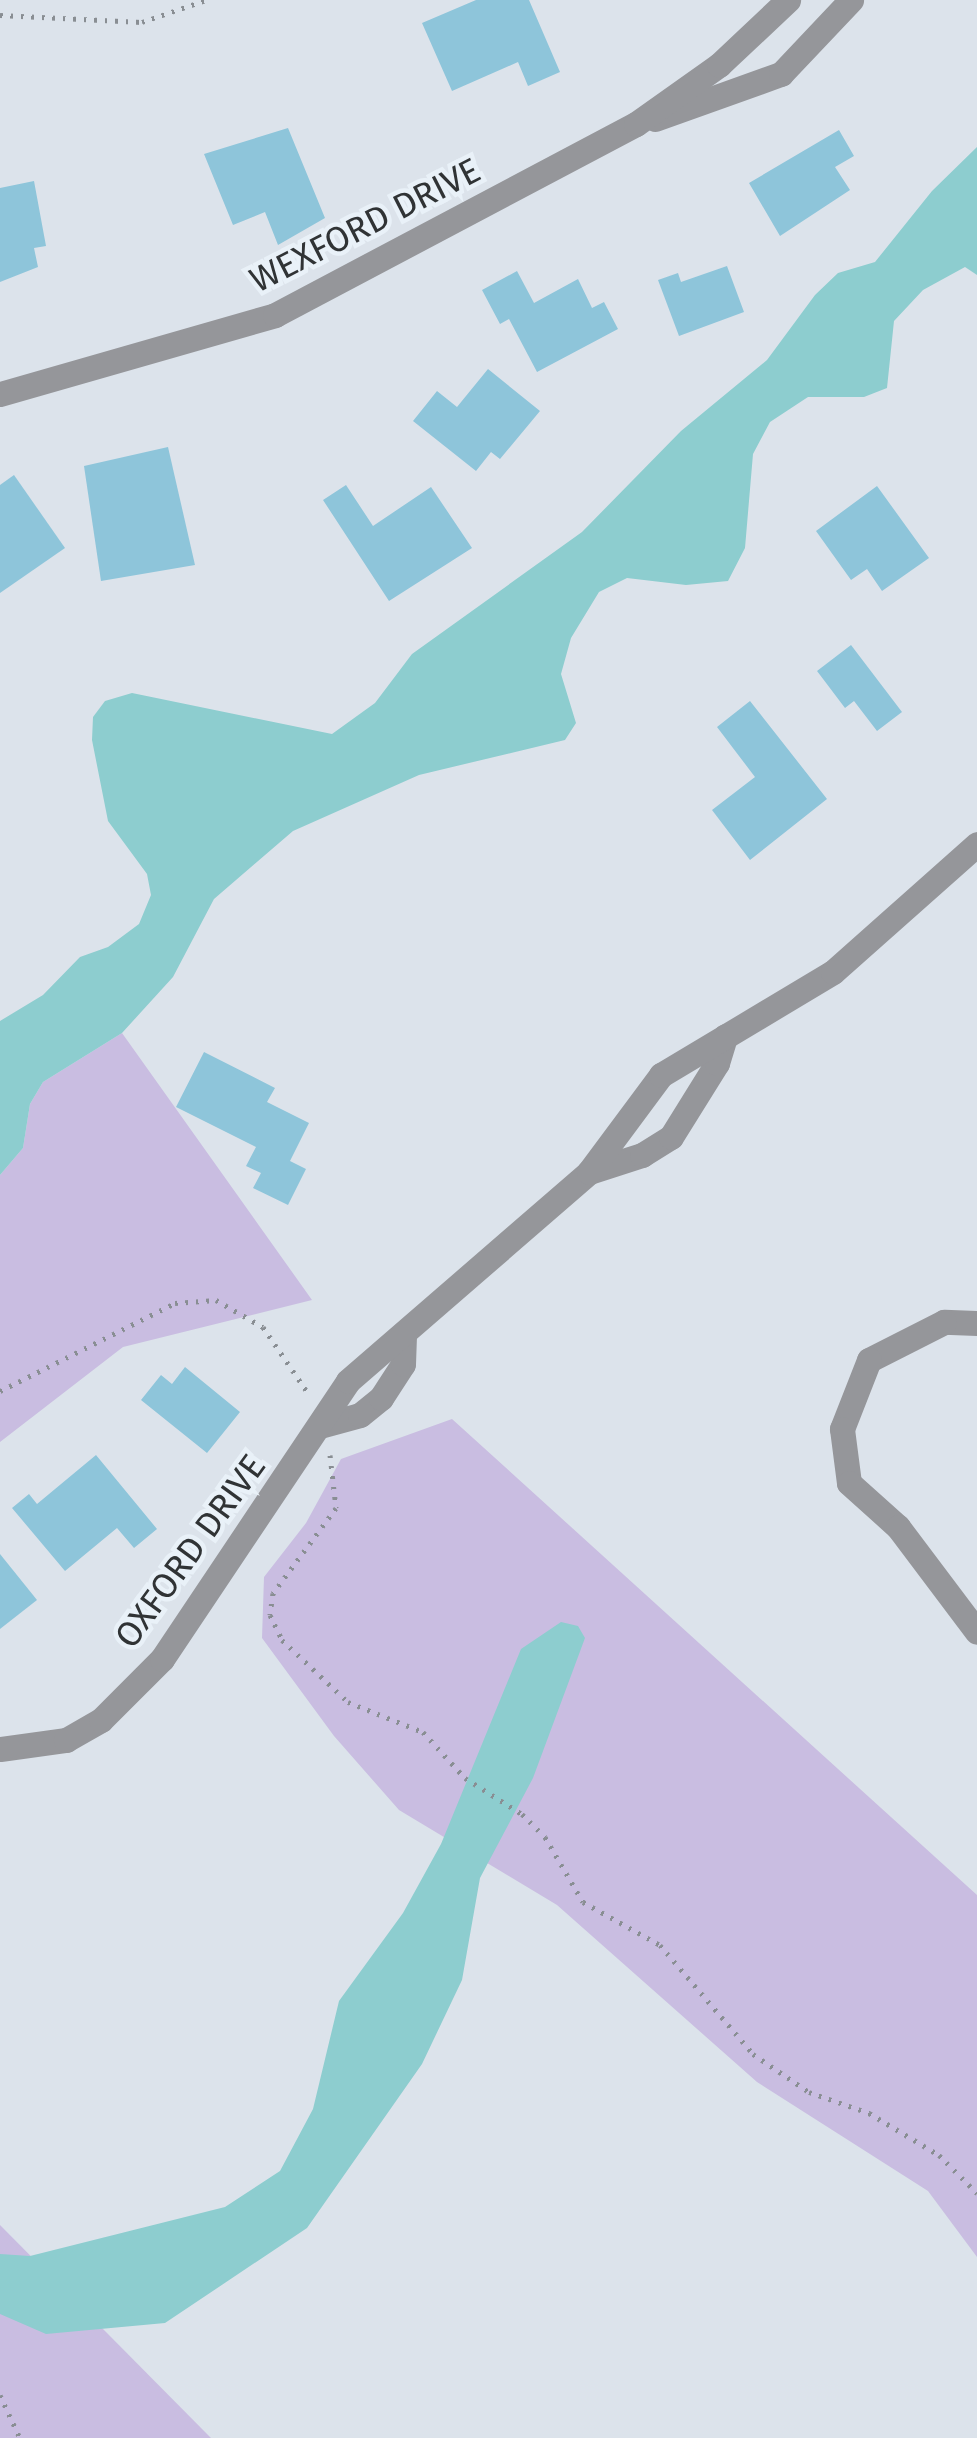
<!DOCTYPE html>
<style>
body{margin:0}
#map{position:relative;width:977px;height:2438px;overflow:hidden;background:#dce3eb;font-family:"Fira Sans",sans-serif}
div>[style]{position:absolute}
.green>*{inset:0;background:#c9bde1}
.water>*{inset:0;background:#8dcdcf}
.building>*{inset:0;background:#8ec5da}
.path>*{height:5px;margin-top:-2.5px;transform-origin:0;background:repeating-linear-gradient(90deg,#898e93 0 2.5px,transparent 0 10.5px)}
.minor>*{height:25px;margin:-12.5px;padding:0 12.5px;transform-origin:12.5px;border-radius:12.5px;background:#95969a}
span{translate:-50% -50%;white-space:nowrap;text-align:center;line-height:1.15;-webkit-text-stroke:9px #e9f1f8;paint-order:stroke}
.street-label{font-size:35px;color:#303335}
</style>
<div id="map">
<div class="green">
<div style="clip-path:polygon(122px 1033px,312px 1300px,123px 1347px,0 1442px,0 1175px,23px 1148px,30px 1104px,43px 1082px)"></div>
<div style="clip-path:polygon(452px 1419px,977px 1895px,977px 2257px,928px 2191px,757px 2082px,557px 1905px,399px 1810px,334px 1736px,262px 1638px,264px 1577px,306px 1523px,341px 1459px)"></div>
<div style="clip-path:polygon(0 2225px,211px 2438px,0 2438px)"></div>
</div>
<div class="water">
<div style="clip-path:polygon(977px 147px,977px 275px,965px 267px,923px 290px,894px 321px,887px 388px,864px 397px,808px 397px,770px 422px,753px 454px,745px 548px,728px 581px,686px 585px,627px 578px,599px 592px,571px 638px,561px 674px,576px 723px,565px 740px,419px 775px,293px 831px,214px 899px,173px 977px,122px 1033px,43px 1082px,30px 1104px,23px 1148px,0 1175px,0 1021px,43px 995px,80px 957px,108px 947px,139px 924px,151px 895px,147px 874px,108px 821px,92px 740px,93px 717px,105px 701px,132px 693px,332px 734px,375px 703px,412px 654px,582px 532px,681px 431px,767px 360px,815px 295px,838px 273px,875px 262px,932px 191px)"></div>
<div style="clip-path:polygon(561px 1622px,578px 1626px,585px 1638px,533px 1778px,480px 1878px,462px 1980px,422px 2064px,307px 2228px,165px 2323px,46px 2334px,0 2314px,0 2254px,30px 2256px,225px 2207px,280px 2171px,313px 2109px,339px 2001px,403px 1913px,441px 1844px,521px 1649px)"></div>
</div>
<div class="building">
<div style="clip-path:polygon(476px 0,529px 0,560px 72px,528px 86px,518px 62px,452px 91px,422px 23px)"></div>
<div style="clip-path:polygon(288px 128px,325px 218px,278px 245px,265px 212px,233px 225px,204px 154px)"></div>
<div style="clip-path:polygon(839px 130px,854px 156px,835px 167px,850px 190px,780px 236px,749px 183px)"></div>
<div style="clip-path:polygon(34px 181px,46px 246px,34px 248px,38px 267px,0 282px,0 188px)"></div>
<div style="clip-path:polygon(727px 266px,744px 312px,679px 336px,658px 280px,678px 273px,681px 282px)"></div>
<div style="clip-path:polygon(517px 271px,534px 303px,578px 279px,592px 308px,604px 302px,618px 329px,537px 372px,509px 319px,500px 324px,482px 290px)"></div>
<div style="clip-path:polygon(488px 369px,540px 411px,500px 459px,491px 452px,476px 471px,413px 421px,437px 391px,457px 407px)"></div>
<div style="clip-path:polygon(168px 447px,195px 565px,101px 581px,84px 466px)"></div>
<div style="clip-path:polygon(14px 475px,65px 548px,0 593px,0 485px)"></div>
<div style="clip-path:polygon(346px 485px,373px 526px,431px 487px,472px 548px,389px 601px,323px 500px)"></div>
<div style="clip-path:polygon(877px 486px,929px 558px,882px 591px,867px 569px,851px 580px,816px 531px)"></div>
<div style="clip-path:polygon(851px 645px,902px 712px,877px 731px,854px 701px,845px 708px,817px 671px)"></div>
<div style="clip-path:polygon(750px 701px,827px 799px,750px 860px,712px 810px,755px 777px,717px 727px)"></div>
<div style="clip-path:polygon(204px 1052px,275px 1088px,267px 1102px,309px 1123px,290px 1161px,306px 1169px,288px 1205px,253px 1188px,261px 1173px,246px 1166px,256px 1147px,176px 1107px)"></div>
<div style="clip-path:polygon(185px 1367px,240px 1412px,207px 1453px,141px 1400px,161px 1375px,172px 1384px)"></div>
<div style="clip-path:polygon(96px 1455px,157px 1529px,134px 1548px,117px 1528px,65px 1571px,12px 1508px,29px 1494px,37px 1504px)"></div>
<div style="clip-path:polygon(0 1554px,37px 1600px,0 1629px)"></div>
</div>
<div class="path">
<div style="left:0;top:15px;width:142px;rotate:2.8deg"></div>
<div style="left:142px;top:22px;width:68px;rotate:-19deg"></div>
<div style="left:0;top:1391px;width:196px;rotate:-26.7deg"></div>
<div style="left:175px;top:1303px;width:41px;rotate:-4.2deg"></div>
<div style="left:216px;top:1300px;width:54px;rotate:29.9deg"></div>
<div style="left:263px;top:1327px;width:80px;rotate:55.7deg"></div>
<div style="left:330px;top:1455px;width:53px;rotate:83.5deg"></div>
<div style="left:336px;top:1508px;width:106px;rotate:126.5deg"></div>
<div style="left:273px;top:1593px;width:22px;rotate:98deg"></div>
<div style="left:270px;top:1615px;width:28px;rotate:64deg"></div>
<div style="left:282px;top:1640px;width:91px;rotate:43.2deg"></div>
<div style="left:348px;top:1702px;width:81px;rotate:21.8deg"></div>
<div style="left:423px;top:1732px;width:62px;rotate:47.6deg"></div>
<div style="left:465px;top:1778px;width:67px;rotate:32.3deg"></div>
<div style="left:522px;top:1814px;width:33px;rotate:45deg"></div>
<div style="left:545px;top:1837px;width:75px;rotate:59.7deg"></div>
<div style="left:583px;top:1902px;width:88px;rotate:29.2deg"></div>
<div style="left:660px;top:1945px;width:143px;rotate:49.5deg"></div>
<div style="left:753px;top:2054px;width:68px;rotate:34.2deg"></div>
<div style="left:809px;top:2092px;width:64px;rotate:19.3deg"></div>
<div style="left:869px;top:2113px;width:82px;rotate:31deg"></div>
<div style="left:939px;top:2155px;width:54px;rotate:45deg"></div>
<div style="left:0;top:2395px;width:47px;rotate:65.1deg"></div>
</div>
<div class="minor">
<div style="left:655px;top:119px;width:134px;rotate:-19.7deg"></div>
<div style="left:781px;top:74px;width:102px;rotate:-46.6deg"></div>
<div style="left:0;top:394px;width:286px;rotate:-16deg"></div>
<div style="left:275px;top:315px;width:408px;rotate:-27.9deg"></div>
<div style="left:636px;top:124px;width:102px;rotate:-35.4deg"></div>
<div style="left:719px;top:65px;width:95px;rotate:-43.3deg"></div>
<div style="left:589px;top:1172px;width:56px;rotate:-17.8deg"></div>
<div style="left:642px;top:1155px;width:34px;rotate:-32deg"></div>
<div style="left:671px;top:1137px;width:87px;rotate:-58.1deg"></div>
<div style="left:717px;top:1063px;width:28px;rotate:-73deg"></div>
<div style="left:977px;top:1323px;width:33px;rotate:-178deg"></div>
<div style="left:944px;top:1322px;width:84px;rotate:153.1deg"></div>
<div style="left:869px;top:1360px;width:74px;rotate:111.4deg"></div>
<div style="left:842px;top:1429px;width:54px;rotate:82.6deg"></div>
<div style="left:849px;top:1483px;width:66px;rotate:41.9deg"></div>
<div style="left:898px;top:1527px;width:131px;rotate:53deg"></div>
<div style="left:320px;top:1426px;width:41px;rotate:-15.4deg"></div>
<div style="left:360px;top:1415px;width:27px;rotate:-39deg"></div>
<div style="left:381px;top:1398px;width:40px;rotate:-57.1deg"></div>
<div style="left:403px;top:1364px;width:31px;rotate:-88deg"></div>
<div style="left:0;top:1749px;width:67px;rotate:-7.8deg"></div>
<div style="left:66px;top:1740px;width:40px;rotate:-29.7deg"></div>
<div style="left:101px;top:1720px;width:86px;rotate:-45deg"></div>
<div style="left:162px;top:1659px;width:334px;rotate:-56.2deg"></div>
<div style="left:348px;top:1381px;width:319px;rotate:-40.9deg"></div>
<div style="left:589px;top:1172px;width:121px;rotate:-53.4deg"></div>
<div style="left:661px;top:1075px;width:200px;rotate:-30.9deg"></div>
<div style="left:833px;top:972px;width:193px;rotate:-41.6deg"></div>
</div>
<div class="street-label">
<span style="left:365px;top:225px;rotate:-27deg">WEXFORD DRIVE</span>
<span style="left:190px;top:1551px;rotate:-54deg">OXFORD DRIVE</span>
</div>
</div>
